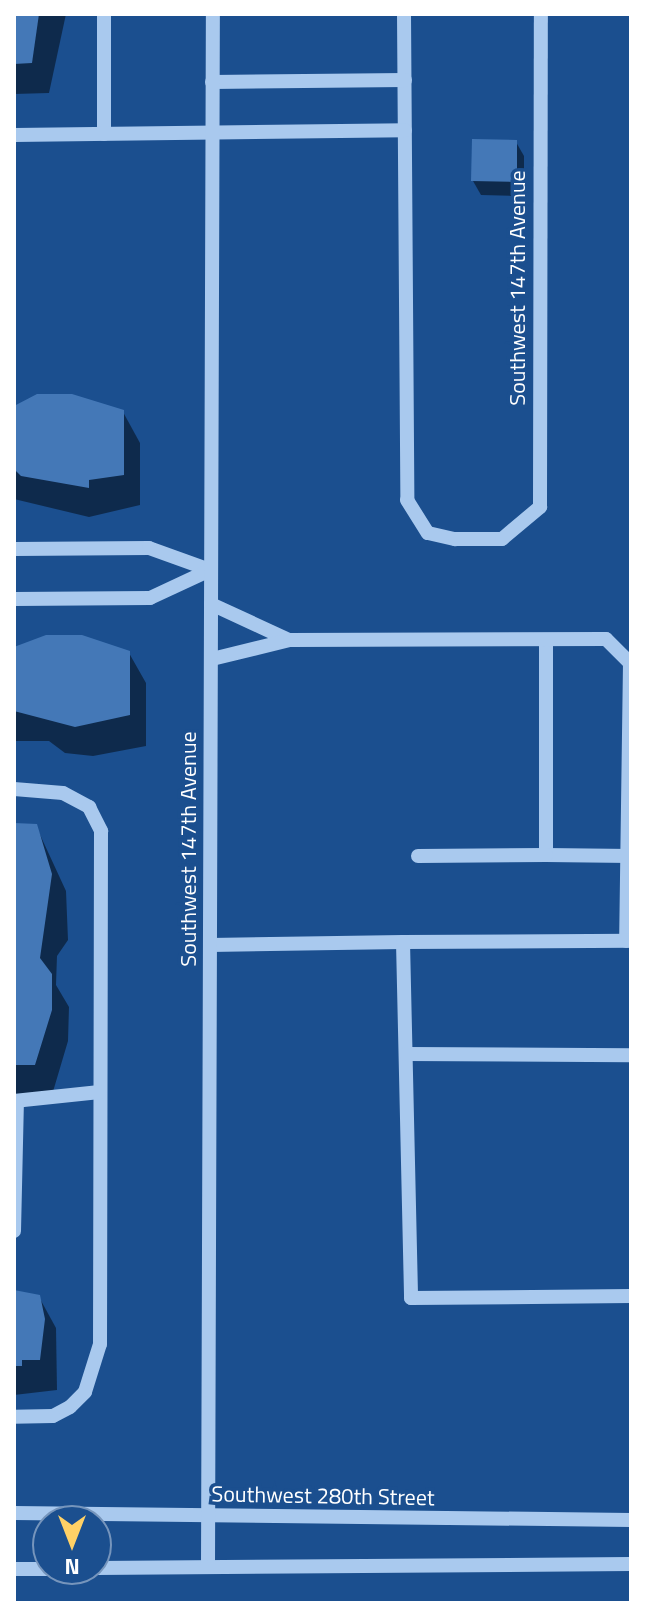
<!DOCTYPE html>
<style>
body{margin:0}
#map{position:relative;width:645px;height:1617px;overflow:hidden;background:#1b4f8f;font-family:"Titillium Web",sans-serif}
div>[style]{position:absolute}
.shadow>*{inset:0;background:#0007}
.building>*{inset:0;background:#4478b7}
.minor>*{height:14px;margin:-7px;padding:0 7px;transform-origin:7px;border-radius:7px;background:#a9c9ee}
span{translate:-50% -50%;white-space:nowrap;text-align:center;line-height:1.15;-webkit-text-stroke:7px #1b4f8f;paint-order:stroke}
.street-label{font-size:22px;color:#fff}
.frame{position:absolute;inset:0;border:16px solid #fff;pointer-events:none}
.north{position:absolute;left:32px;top:1505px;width:80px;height:80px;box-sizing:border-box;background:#1b4f8f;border:2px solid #7695bc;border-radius:50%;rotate:180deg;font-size:22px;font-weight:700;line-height:32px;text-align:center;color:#fff}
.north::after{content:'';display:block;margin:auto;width:28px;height:36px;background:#ffd166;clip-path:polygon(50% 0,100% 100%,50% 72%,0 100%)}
</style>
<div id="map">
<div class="shadow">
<div style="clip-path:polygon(14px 14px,66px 14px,49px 93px,14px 94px)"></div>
<div style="clip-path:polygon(516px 142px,524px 156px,524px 196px,481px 195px,473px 181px)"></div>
<div style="clip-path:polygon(14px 408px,123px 412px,140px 443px,140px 505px,89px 517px,14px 499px)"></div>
<div style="clip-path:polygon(14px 649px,129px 653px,146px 683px,146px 746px,93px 756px,65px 753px,49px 741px,14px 741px)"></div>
<div style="clip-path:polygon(14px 825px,36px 826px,66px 891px,68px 940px,57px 956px,56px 985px,69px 1007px,68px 1041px,52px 1095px,14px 1094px)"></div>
<div style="clip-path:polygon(14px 1292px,39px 1297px,56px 1328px,57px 1390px,14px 1395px)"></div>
</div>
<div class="building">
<div style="clip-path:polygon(14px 14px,39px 14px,32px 63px,14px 64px)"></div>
<div style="clip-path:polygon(472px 139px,517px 140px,517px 182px,471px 181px)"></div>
<div style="clip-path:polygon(37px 394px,72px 394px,124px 410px,124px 475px,89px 480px,89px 488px,21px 476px,14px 469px,14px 406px)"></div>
<div style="clip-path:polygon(46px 635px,82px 635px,130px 651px,130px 715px,75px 727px,14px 711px,14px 647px)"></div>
<div style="clip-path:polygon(14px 823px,37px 824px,52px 874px,40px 958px,52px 974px,52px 1010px,35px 1065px,14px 1065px)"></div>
<div style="clip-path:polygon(14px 1290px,40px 1295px,45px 1319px,40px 1360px,22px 1360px,22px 1366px,14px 1366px)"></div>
</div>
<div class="minor">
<div style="left:104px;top:14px;width:120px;rotate:90deg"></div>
<div style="left:404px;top:14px;width:486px;rotate:89.6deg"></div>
<div style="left:407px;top:500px;width:39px;rotate:58deg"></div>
<div style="left:428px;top:533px;width:28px;rotate:13deg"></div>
<div style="left:455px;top:539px;width:47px"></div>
<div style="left:502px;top:539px;width:50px;rotate:-40.1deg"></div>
<div style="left:540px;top:507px;width:493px;rotate:-89.9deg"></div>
<div style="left:212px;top:82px;width:193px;rotate:-0.6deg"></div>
<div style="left:14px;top:135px;width:391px;rotate:-0.7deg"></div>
<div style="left:14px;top:549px;width:135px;rotate:-0.4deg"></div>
<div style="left:149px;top:548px;width:65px;rotate:19.8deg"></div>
<div style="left:14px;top:599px;width:136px;rotate:-0.4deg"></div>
<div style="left:150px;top:598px;width:66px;rotate:-25deg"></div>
<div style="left:211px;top:604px;width:86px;rotate:24.8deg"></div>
<div style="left:546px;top:640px;width:215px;rotate:90deg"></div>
<div style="left:546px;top:855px;width:85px;rotate:0.7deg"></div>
<div style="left:212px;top:659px;width:80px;rotate:-13.7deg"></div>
<div style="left:290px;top:640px;width:316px;rotate:-0.2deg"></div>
<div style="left:606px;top:639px;width:34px;rotate:45deg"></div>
<div style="left:630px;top:663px;width:278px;rotate:90.8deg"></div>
<div style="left:14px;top:789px;width:49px;rotate:4.7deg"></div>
<div style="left:63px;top:793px;width:30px;rotate:28deg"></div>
<div style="left:89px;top:807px;width:27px;rotate:63deg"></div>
<div style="left:101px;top:831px;width:513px;rotate:90.11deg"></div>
<div style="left:100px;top:1344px;width:50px;rotate:107.4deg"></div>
<div style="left:85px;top:1392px;width:21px;rotate:135deg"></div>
<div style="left:70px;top:1407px;width:19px;rotate:152deg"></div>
<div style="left:53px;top:1416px;width:39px;rotate:179deg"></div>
<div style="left:418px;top:856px;width:128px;rotate:-0.4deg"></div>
<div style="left:403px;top:942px;width:228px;rotate:-0.3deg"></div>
<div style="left:210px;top:945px;width:193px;rotate:-0.9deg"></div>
<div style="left:403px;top:942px;width:356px;rotate:88.7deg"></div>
<div style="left:411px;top:1298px;width:220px;rotate:-0.5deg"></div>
<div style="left:406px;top:1054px;width:225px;rotate:0.3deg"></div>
<div style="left:14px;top:1101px;width:86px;rotate:-6deg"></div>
<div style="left:14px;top:1231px;width:130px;rotate:-88.7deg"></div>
<div style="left:14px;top:1513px;width:617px;rotate:0.65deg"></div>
<div style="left:208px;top:1567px;width:1553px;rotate:-89.82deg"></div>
<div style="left:96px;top:1568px;width:535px;rotate:-0.43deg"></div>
<div style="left:14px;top:1569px;width:34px"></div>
</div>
<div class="street-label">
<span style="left:518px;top:288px;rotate:-90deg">Southwest 147th Avenue</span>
<span style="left:189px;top:849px;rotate:-90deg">Southwest 147th Avenue</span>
<span style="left:323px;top:1496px;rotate:1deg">Southwest 280th Street</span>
</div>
<div class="frame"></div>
<div class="north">N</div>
</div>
